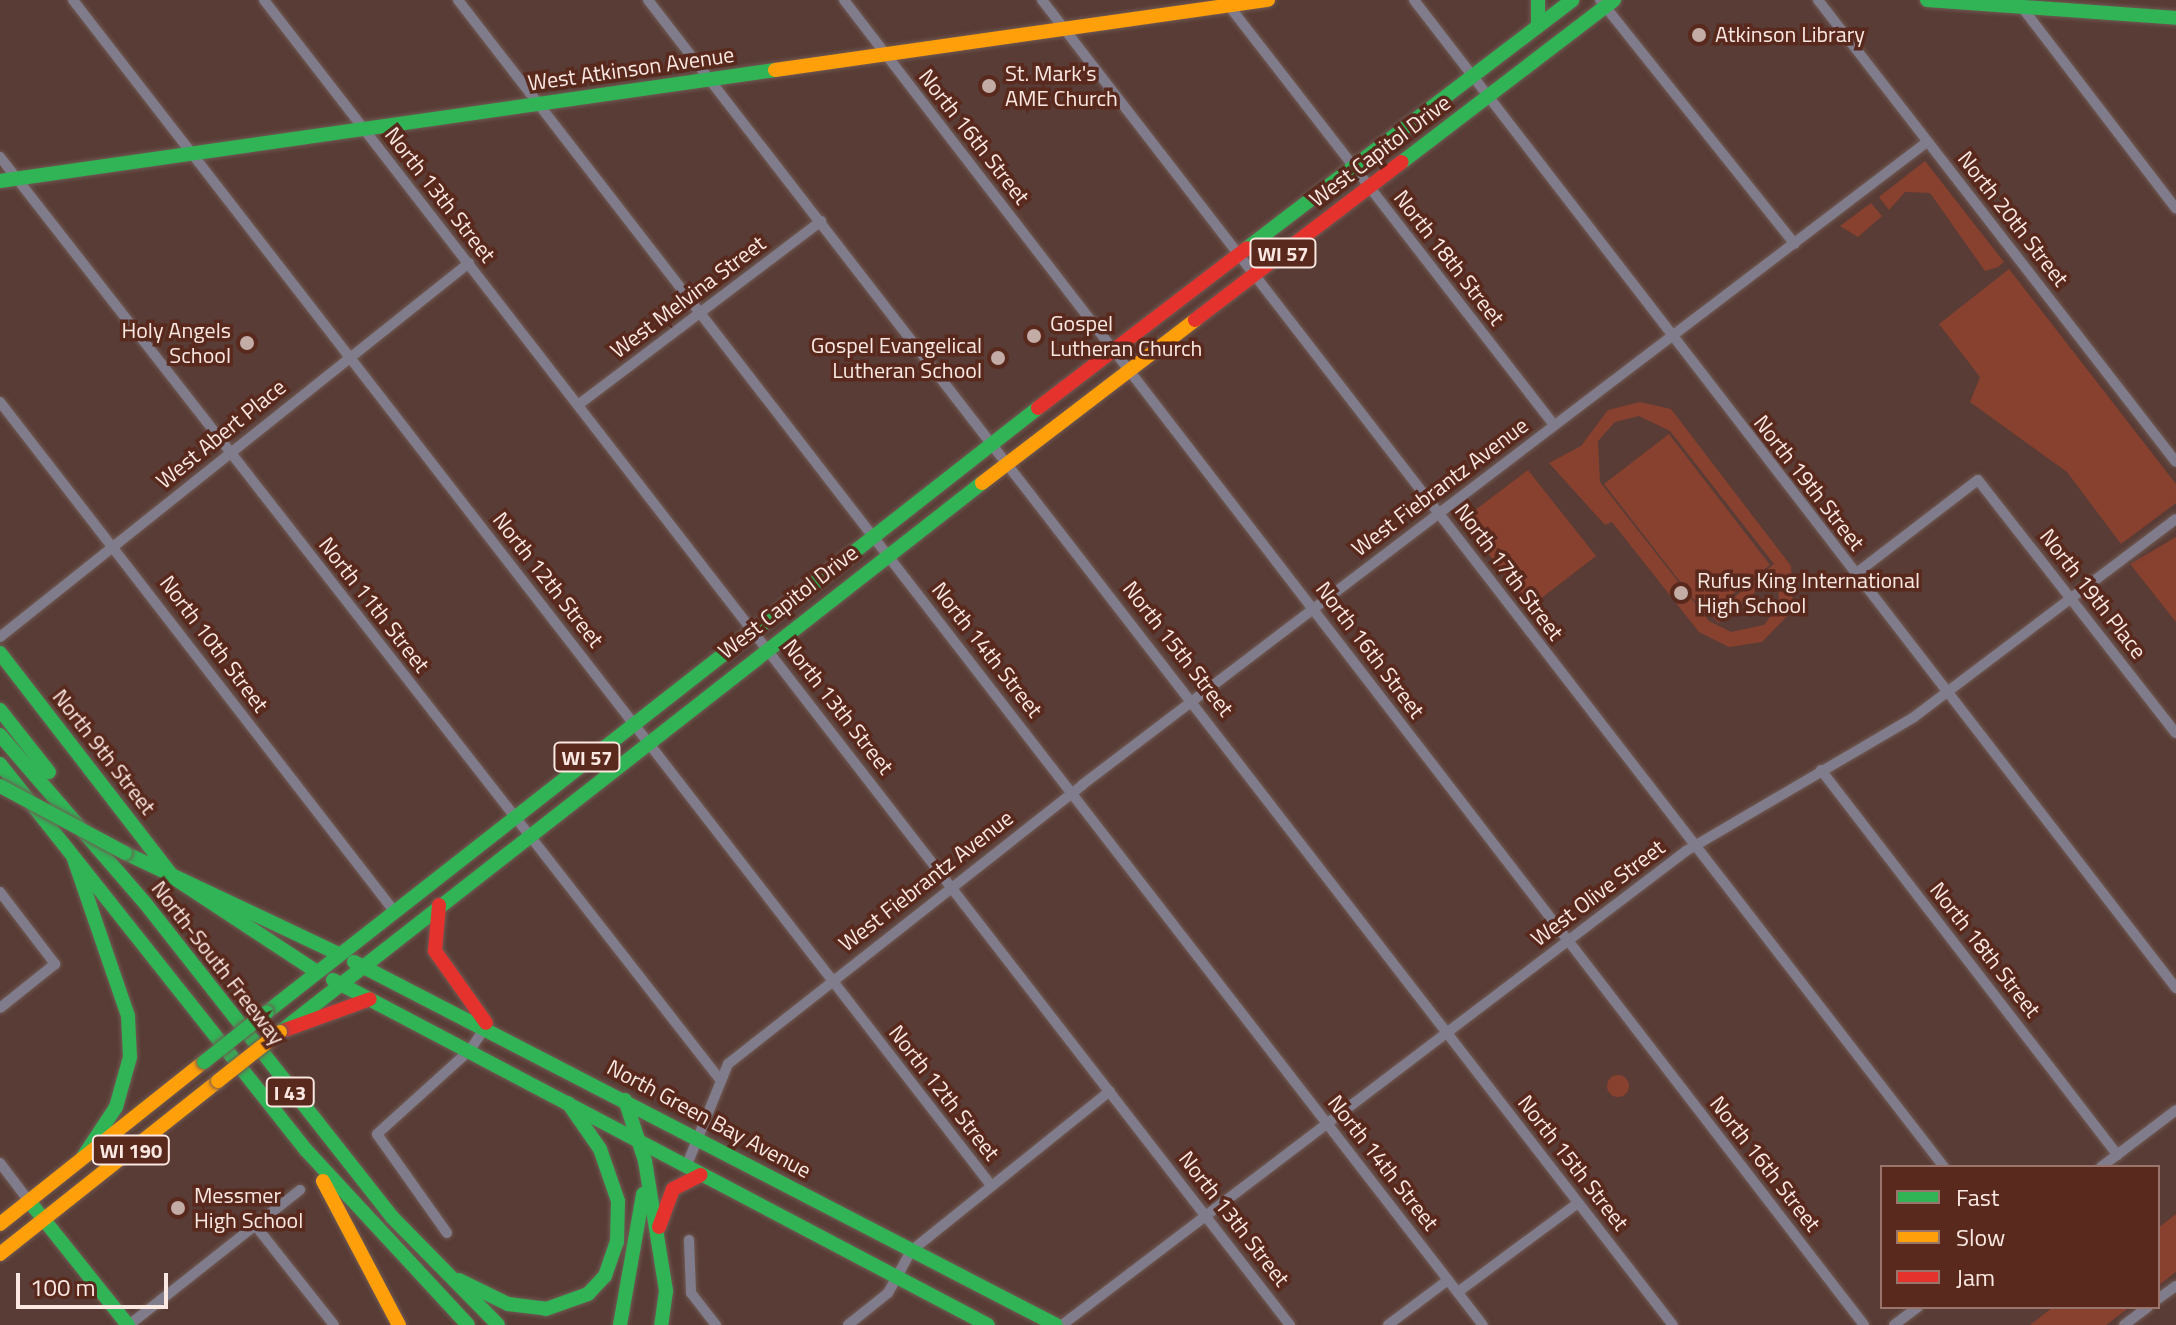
<!DOCTYPE html>
<style>
body{margin:0}
#map{position:relative;width:2176px;height:1325px;overflow:hidden;background:#583c35;font-family:"Titillium Web",sans-serif}
div>[style]{position:absolute}
.green>*{inset:0;background:#88402f}
.round{border-radius:50%}
.roads{filter:drop-shadow(0 0 2px #705953) drop-shadow(0 0 2px #705953)}
.street>*{height:10px;margin:-5px;padding:0 5px;transform-origin:5px;border-radius:5px;background:#817c8b}
.fast>*{height:14px;margin:-7px;padding:0 7px;transform-origin:7px;border-radius:7px;background:#30b455}
.slow>*{height:14px;margin:-7px;padding:0 7px;transform-origin:7px;border-radius:7px;background:#ff9f0a}
.jam>*{height:14px;margin:-7px;padding:0 7px;transform-origin:7px;border-radius:7px;background:#e5322d}
.bridges{filter:drop-shadow(0 0 2px #705953) drop-shadow(0 0 2px #705953)}
.fast-bridge>*{height:14px;margin:-7px;padding:0 7px;transform-origin:7px;border-radius:7px;background:#30b455}
.slow-bridge>*{height:14px;margin:-7px;padding:0 7px;transform-origin:7px;border-radius:7px;background:#ff9f0a}
.dots>*{width:22px;height:22px;translate:-50% -50%;box-sizing:border-box;border:4px solid #5a291d;border-radius:50%}
span{translate:-50% -50%;white-space:nowrap;text-align:center;line-height:1.15;-webkit-text-stroke:7px #5a291d;paint-order:stroke}
.shield-label span{padding:2px 6px;background:#5a291d;border:2px solid;border-radius:6px;-webkit-text-stroke-width:0}
.shield-label{font-size:20px;color:#fbe8e2;font-weight:700}
.poi-label{font-size:22px;color:#fbe8e2}
.left{translate:0 -50%;text-align:left}
.right{translate:-100% -50%;text-align:right}
.street-label{font-size:22px;color:#fbe8e2}
.legend{position:absolute;left:1880px;top:1165px;width:280px;height:144px;box-sizing:border-box;background:#5a291d;border:2px solid #9a756c;margin:0;padding:10px 14px;list-style:none;font-size:24px;color:#fbe8e2}
.legend li{display:flex;align-items:center;gap:16px;height:40px}
.legend b{width:40px;border:2px solid #9a756c}
.scale{position:absolute;left:16px;top:1273px;width:152px;height:36px;box-sizing:border-box;border:4px solid #fbe8e2;border-top:0;padding-left:10px;font-size:24px;line-height:28px;white-space:nowrap;color:#fbe8e2;-webkit-text-stroke:6px #5a291d;paint-order:stroke}
</style>
<div id="map">
<div class="green">
<div style="clip-path:polygon(1925px 161px,2004px 262px,1998px 267px,1985px 271px,1930px 193px,1905px 192px,1889px 210px,1879px 197px)"></div>
<div style="clip-path:polygon(1871px 203px,1882px 216px,1858px 237px,1840px 226px)"></div>
<div style="clip-path:polygon(2009px 269px,2176px 484px,2176px 503px,2121px 544px,2067px 472px,1970px 402px,1980px 377px,1939px 324px)"></div>
<div style="clip-path:polygon(evenodd,1640px 402px,1671px 409px,1791px 566px,1793px 610px,1762px 642px,1729px 647px,1699px 632px,1612px 522px,1605px 525px,1549px 463px,1581px 446px,1608px 410px,1640px 402px,1639px 416px,1670px 431px,1774px 564px,1712px 616px,1718px 623px,1778px 573px,1779px 605px,1764px 625px,1731px 632px,1709px 621px,1600px 482px,1598px 441px,1615px 422px,1639px 416px)"></div>
<div style="clip-path:polygon(1669px 434px,1770px 565px,1706px 615px,1604px 484px)"></div>
<div style="clip-path:polygon(1528px 470px,1596px 556px,1530px 607px,1462px 520px)"></div>
<div style="clip-path:polygon(2176px 537px,2176px 622px,2130px 564px)"></div>
<div class="round" style="left:1607px;top:1075px;width:22px;height:22px"></div>
<div style="clip-path:polygon(2176px 1214px,2176px 1272px,2158px 1286px,2158px 1228px)"></div>
<div style="clip-path:polygon(2053px 1307px,2130px 1307px,2106px 1325px,2030px 1325px)"></div>
</div>
<div class="roads">
<div class="street">
<div style="left:73px;top:0;width:1499px;rotate:52.24deg"></div>
<div style="left:264px;top:0;width:1676px;rotate:52.25deg"></div>
<div style="left:458px;top:0;width:1675px;rotate:52.28deg"></div>
<div style="left:648px;top:0;width:1675px;rotate:52.28deg"></div>
<div style="left:844px;top:0;width:1672px;rotate:52.41deg"></div>
<div style="left:1042px;top:0;width:1475px;rotate:52.3deg"></div>
<div style="left:1414px;top:0;width:1248px;rotate:52.36deg"></div>
<div style="left:1600px;top:0;width:312px;rotate:51.4deg"></div>
<div style="left:1818px;top:0;width:584px;rotate:52.23deg"></div>
<div style="left:1226px;top:2px;width:535px;rotate:52.21deg"></div>
<div style="left:2021px;top:6px;width:255px;rotate:52.6deg"></div>
<div style="left:0;top:157px;width:1167px;rotate:52.03deg"></div>
<div style="left:0;top:402px;width:644px;rotate:52.26deg"></div>
<div style="left:578px;top:405px;width:305px;rotate:-37.1deg"></div>
<div style="left:1854px;top:575px;width:156px;rotate:-37.5deg"></div>
<div style="left:1978px;top:480px;width:321px;rotate:52deg"></div>
<div style="left:0;top:637px;width:600px;rotate:-38.57deg"></div>
<div style="left:1821px;top:770px;width:486px;rotate:52.4deg"></div>
<div style="left:0;top:892px;width:91px;rotate:52.6deg"></div>
<div style="left:55px;top:964px;width:70px;rotate:141.3deg"></div>
<div style="left:0;top:1163px;width:48px;rotate:52.7deg"></div>
<div style="left:686px;top:1167px;width:111px;rotate:-67.8deg"></div>
<div style="left:728px;top:1064px;width:451px;rotate:-38.2deg"></div>
<div style="left:1082px;top:785px;width:1062px;rotate:-37.27deg"></div>
<div style="left:2101px;top:1167px;width:94px;rotate:-37.2deg"></div>
<div style="left:255px;top:1225px;width:127px;rotate:51.7deg"></div>
<div style="left:447px;top:1233px;width:121px;rotate:-125.3deg"></div>
<div style="left:377px;top:1134px;width:125px;rotate:-42.1deg"></div>
<div style="left:470px;top:1050px;width:29px;rotate:-56deg"></div>
<div style="left:689px;top:1240px;width:53px;rotate:87.8deg"></div>
<div style="left:691px;top:1293px;width:41px;rotate:52deg"></div>
<div style="left:1458px;top:1292px;width:149px;rotate:-36.6deg"></div>
<div style="left:2158px;top:1299px;width:22px;rotate:-36deg"></div>
<div style="left:129px;top:1325px;width:218px;rotate:-38.3deg"></div>
<div style="left:848px;top:1325px;width:51px;rotate:-38.7deg"></div>
<div style="left:888px;top:1293px;width:48px;rotate:-61.3deg"></div>
<div style="left:911px;top:1251px;width:255px;rotate:-38.8deg"></div>
<div style="left:1062px;top:1325px;width:784px;rotate:-37.22deg"></div>
<div style="left:1686px;top:851px;width:264px;rotate:-30.4deg"></div>
<div style="left:1914px;top:717px;width:328px;rotate:-37.1deg"></div>
<div style="left:1388px;top:1325px;width:75px;rotate:-36.9deg"></div>
<div style="left:1894px;top:1325px;width:30px;rotate:-37deg"></div>
<div style="left:2124px;top:1325px;width:30px;rotate:-37deg"></div>
</div>
<div class="fast">
<div style="left:1538px;top:0;width:26px;rotate:90deg"></div>
<div style="left:1927px;top:0;width:250px;rotate:4.1deg"></div>
<div style="left:1402px;top:162px;width:267px;rotate:-37.4deg"></div>
<div style="left:0;top:181px;width:783px;rotate:-8.15deg"></div>
<div style="left:1247px;top:248px;width:409px;rotate:-37.3deg"></div>
<div style="left:0;top:653px;width:284px;rotate:52.3deg"></div>
<div style="left:174px;top:878px;width:171px;rotate:33.3deg"></div>
<div style="left:0;top:710px;width:79px;rotate:51.7deg"></div>
<div style="left:0;top:735px;width:222px;rotate:49.2deg"></div>
<div style="left:145px;top:903px;width:400px;rotate:51.8deg"></div>
<div style="left:392px;top:1217px;width:151px;rotate:45.5deg"></div>
<div style="left:0;top:764px;width:493px;rotate:51.6deg"></div>
<div style="left:306px;top:1150px;width:238px;rotate:47.2deg"></div>
<div style="left:125px;top:853px;width:237px;rotate:25.3deg"></div>
<div style="left:74px;top:859px;width:166px;rotate:71deg"></div>
<div style="left:128px;top:1016px;width:41px;rotate:87.2deg"></div>
<div style="left:130px;top:1057px;width:52px;rotate:105.6deg"></div>
<div style="left:116px;top:1107px;width:60px;rotate:123.4deg"></div>
<div style="left:354px;top:962px;width:790px;rotate:27.34deg"></div>
<div style="left:333px;top:980px;width:740px;rotate:27.78deg"></div>
<div style="left:267px;top:1012px;width:979px;rotate:-38.08deg"></div>
<div style="left:280px;top:1032px;width:891px;rotate:-38.03deg"></div>
<div style="left:625px;top:1100px;width:64px;rotate:71.8deg"></div>
<div style="left:645px;top:1161px;width:132px;rotate:80.8deg"></div>
<div style="left:666px;top:1291px;width:34px;rotate:98deg"></div>
<div style="left:29px;top:1201px;width:159px;rotate:51.4deg"></div>
<div style="left:459px;top:1280px;width:55px;rotate:26.1deg"></div>
<div style="left:508px;top:1304px;width:38px;rotate:7deg"></div>
<div style="left:546px;top:1309px;width:45px;rotate:-19.7deg"></div>
<div style="left:588px;top:1294px;width:25px;rotate:-47deg"></div>
<div style="left:605px;top:1276px;width:36px;rotate:-71deg"></div>
<div style="left:617px;top:1242px;width:41px;rotate:-88.6deg"></div>
<div style="left:618px;top:1201px;width:55px;rotate:-109.1deg"></div>
<div style="left:600px;top:1149px;width:56px;rotate:-124.8deg"></div>
<div style="left:620px;top:1325px;width:133px;rotate:-80deg"></div>
</div>
<div class="slow">
<div style="left:775px;top:70px;width:498px;rotate:-8.1deg"></div>
<div style="left:982px;top:483px;width:268px;rotate:-37.4deg"></div>
<div style="left:323px;top:1181px;width:163px;rotate:62.2deg"></div>
<div style="left:0;top:1224px;width:260px;rotate:-38.5deg"></div>
<div style="left:0;top:1254px;width:278px;rotate:-38.4deg"></div>
</div>
<div class="jam">
<div style="left:1195px;top:320px;width:260px;rotate:-37.4deg"></div>
<div style="left:1038px;top:408px;width:263px;rotate:-37.4deg"></div>
<div style="left:439px;top:905px;width:46px;rotate:95deg"></div>
<div style="left:435px;top:951px;width:88px;rotate:54.7deg"></div>
<div style="left:285px;top:1030px;width:90px;rotate:-20deg"></div>
<div style="left:659px;top:1227px;width:40px;rotate:-69.8deg"></div>
<div style="left:673px;top:1189px;width:31px;rotate:-27deg"></div>
</div>
</div>
<div class="bridges">
<div class="fast-bridge">
<div style="left:0;top:786px;width:142px;rotate:28.2deg"></div>
<div style="left:204px;top:1062px;width:80px;rotate:-38.4deg"></div>
</div>
<div class="slow-bridge">
<div style="left:218px;top:1081px;width:79px;rotate:-38.3deg"></div>
</div>
</div>
<div class="dots">
<div style="left:1699px;top:35px;background:#c2aca5"></div>
<div style="left:989px;top:86px;background:#c2aca5"></div>
<div style="left:1034px;top:336px;background:#c2aca5"></div>
<div style="left:247px;top:343px;background:#c2aca5"></div>
<div style="left:998px;top:358px;background:#c2aca5"></div>
<div style="left:1681px;top:593px;background:#c2aca5"></div>
<div style="left:178px;top:1208px;background:#c2aca5"></div>
</div>
<div class="shield-label">
<span style="left:1283px;top:253px">WI 57</span>
<span style="left:587px;top:757px">WI 57</span>
<span style="left:290px;top:1092px">I 43</span>
<span style="left:131px;top:1150px">WI 190</span>
</div>
<div class="poi-label">
<span class="left" style="left:1715px;top:35px">Atkinson Library</span>
<span class="left" style="left:1005px;top:86px">St. Mark's<br>AME Church</span>
<span class="left" style="left:1050px;top:336px">Gospel<br>Lutheran Church</span>
<span class="right" style="left:231px;top:343px">Holy Angels<br>School</span>
<span class="right" style="left:982px;top:358px">Gospel Evangelical<br>Lutheran School</span>
<span class="left" style="left:1697px;top:593px">Rufus King International<br>High School</span>
<span class="left" style="left:194px;top:1208px">Messmer<br>High School</span>
</div>
<div class="street-label">
<span style="left:631px;top:69px;rotate:-8deg">West Atkinson Avenue</span>
<span style="left:974px;top:137px;rotate:52deg">North 16th Street</span>
<span style="left:1380px;top:151px;rotate:-37deg">West Capitol Drive</span>
<span style="left:440px;top:195px;rotate:52deg">North 13th Street</span>
<span style="left:2013px;top:219px;rotate:52deg">North 20th Street</span>
<span style="left:1449px;top:258px;rotate:52deg">North 18th Street</span>
<span style="left:688px;top:297px;rotate:-37deg">West Melvina Street</span>
<span style="left:221px;top:434px;rotate:-39deg">West Abert Place</span>
<span style="left:1809px;top:483px;rotate:52deg">North 19th Street</span>
<span style="left:1440px;top:487px;rotate:-37deg">West Fiebrantz Avenue</span>
<span style="left:1509px;top:572px;rotate:53deg">North 17th Street</span>
<span style="left:548px;top:580px;rotate:52deg">North 12th Street</span>
<span style="left:2093px;top:594px;rotate:52deg">North 19th Place</span>
<span style="left:788px;top:602px;rotate:-38deg">West Capitol Drive</span>
<span style="left:374px;top:605px;rotate:52deg">North 11th Street</span>
<span style="left:214px;top:644px;rotate:53deg">North 10th Street</span>
<span style="left:1178px;top:649px;rotate:52deg">North 15th Street</span>
<span style="left:987px;top:650px;rotate:52deg">North 14th Street</span>
<span style="left:1370px;top:650px;rotate:53deg">North 16th Street</span>
<span style="left:838px;top:707px;rotate:52deg">North 13th Street</span>
<span style="left:104px;top:752px;rotate:52deg">North 9th Street</span>
<span style="left:926px;top:881px;rotate:-38deg">West Fiebrantz Avenue</span>
<span style="left:1598px;top:893px;rotate:-37deg">West Olive Street</span>
<span style="left:1985px;top:950px;rotate:52deg">North 18th Street</span>
<span style="left:218px;top:963px;rotate:52deg">North-South Freeway</span>
<span style="left:944px;top:1093px;rotate:52deg">North 12th Street</span>
<span style="left:709px;top:1119px;rotate:28deg">North Green Bay Avenue</span>
<span style="left:1383px;top:1163px;rotate:52deg">North 14th Street</span>
<span style="left:1573px;top:1163px;rotate:52deg">North 15th Street</span>
<span style="left:1765px;top:1164px;rotate:52deg">North 16th Street</span>
<span style="left:1234px;top:1219px;rotate:52deg">North 13th Street</span>
</div>
<ul class="legend">
<li><b style="height:10px;background:#30b455"></b>Fast</li>
<li><b style="height:10px;background:#ff9f0a"></b>Slow</li>
<li><b style="height:10px;background:#e5322d"></b>Jam</li>
</ul>
<div class="scale">100 m</div>
</div>
